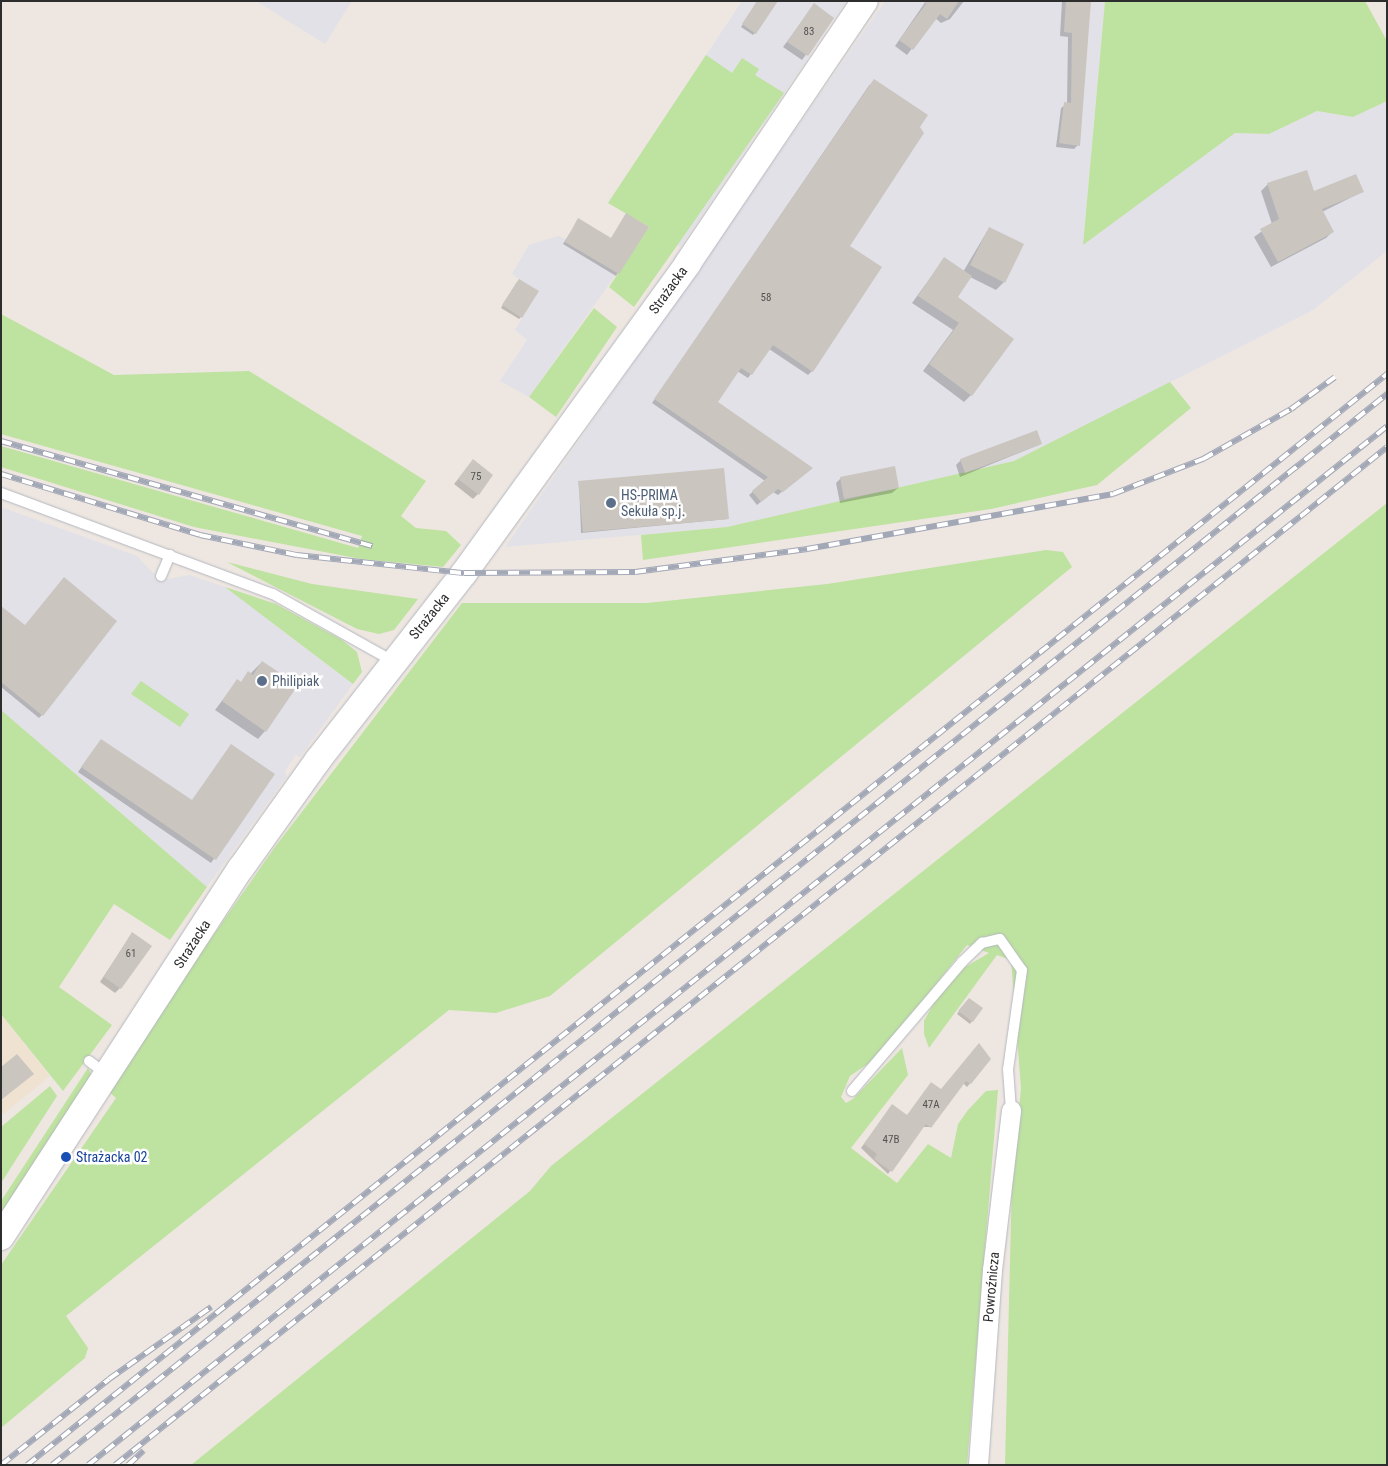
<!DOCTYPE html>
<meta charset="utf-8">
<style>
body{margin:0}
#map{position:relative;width:1388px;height:1466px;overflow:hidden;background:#eee7e1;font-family:"Roboto Condensed",sans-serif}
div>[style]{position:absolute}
.industrial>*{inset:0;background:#e2e1e7}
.education>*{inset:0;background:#efe2d1}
.green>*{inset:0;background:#bee29f}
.shadow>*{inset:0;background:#0003}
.building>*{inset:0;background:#cac5bf}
.roads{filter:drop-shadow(0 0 1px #b4b7c0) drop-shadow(0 0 1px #b4b7c0)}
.lane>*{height:10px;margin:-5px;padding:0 5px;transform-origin:5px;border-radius:5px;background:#fff}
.street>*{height:19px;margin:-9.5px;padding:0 9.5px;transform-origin:9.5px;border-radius:9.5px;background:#fff}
.secondary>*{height:26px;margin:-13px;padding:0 13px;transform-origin:13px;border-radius:13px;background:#fff}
.rail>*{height:5.5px;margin-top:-2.75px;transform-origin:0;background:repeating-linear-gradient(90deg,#fff 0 11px,#a3a8b7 0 22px);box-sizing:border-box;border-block:1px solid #a3a8b7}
.dots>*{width:14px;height:14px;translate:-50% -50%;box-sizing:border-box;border:2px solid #fff;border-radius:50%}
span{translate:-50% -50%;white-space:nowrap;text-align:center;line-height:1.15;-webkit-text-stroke:5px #fff;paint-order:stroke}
.number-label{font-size:11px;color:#545352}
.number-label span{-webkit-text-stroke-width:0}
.street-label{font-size:14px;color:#2d2d2d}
.service-label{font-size:14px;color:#4e5e75}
.left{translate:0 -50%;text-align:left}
.transit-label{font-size:14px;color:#164399}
.frame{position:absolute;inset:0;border:2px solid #2d2d2d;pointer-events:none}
</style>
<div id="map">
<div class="industrial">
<div style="clip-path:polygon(256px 1px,352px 1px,325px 44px)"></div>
<div style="clip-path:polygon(742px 1px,846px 1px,680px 247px,649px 228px,529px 397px,500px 381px,527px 340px,515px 330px,522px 318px,502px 305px,519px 279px,512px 274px,529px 245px,558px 236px,566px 239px,579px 218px,611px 239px,626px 213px,608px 203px)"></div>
<div style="clip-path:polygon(885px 1px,1105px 1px,1083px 244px,1235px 133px,1269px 134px,1317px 111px,1353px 117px,1387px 101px,1387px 251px,1313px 310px,1014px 461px,727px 527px,505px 547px)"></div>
<div style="clip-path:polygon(1px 507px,137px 556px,153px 573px,168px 579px,190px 575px,225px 587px,353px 684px,300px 757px,296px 755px,285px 771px,287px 776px,207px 887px,1px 710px)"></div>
</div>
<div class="education">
<div style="clip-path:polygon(1px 1014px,50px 1076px,1px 1116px)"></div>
</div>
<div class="green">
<div style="clip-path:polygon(1105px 1px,1365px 1px,1387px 41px,1387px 101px,1353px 117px,1317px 111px,1269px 134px,1235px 133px,1083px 245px)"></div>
<div style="clip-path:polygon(706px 55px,732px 73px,742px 58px,759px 69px,755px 75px,784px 93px,634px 307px,609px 287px,649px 227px,608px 203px)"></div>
<div style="clip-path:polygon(594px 308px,617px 327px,556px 417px,529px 397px)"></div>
<div style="clip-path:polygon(1px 314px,114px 375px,249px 371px,426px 481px,401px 516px,416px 528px,446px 531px,461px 545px,443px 567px,361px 559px,194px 527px,1px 467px,1px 446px,358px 548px,362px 536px,1px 434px)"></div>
<div style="clip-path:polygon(1170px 382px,1191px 408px,1097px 485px,991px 509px,643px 560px,641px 535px,727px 527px,1014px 461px)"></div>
<div style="clip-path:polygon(1387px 503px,1387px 1465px,1005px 1465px,1012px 1179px,1021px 1088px,1011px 960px,997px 955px,929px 1048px,924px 1034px,924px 1021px,934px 1003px,960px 970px,989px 953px,967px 945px,878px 1057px,850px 1076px,841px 1097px,846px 1103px,853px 1099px,902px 1048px,908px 1075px,851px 1148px,897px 1183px,928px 1144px,951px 1158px,958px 1124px,968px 1110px,986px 1091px,998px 1090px,967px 1465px,191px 1465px,530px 1191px,551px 1166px)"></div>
<div style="clip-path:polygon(1046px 550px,1063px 552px,1072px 567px,550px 996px,496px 1013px,449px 1010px,66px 1316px,88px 1348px,85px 1358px,1px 1428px,1px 1265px,116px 1098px,108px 1091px,121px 1067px,275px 847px,462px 603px,647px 603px,827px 584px)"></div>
<div style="clip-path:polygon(227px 562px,312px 584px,418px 599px,394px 630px,379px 634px,357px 629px)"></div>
<div style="clip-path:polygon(225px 587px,276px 604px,342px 640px,357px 652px,362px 672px,353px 684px)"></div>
<div style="clip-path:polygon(141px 681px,189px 714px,180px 727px,131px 694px)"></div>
<div style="clip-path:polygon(1px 710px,207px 887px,170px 940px,114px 904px,59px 987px,112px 1025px,63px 1091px,1px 1014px)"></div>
<div style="clip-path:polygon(88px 1068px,93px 1077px,1px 1216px,1px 1201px)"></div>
<div style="clip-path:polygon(50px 1086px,57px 1096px,1px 1183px,1px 1127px)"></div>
</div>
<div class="shadow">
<div style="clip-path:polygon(758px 1px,755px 33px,753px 35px,741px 27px)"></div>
<div style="clip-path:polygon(926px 1px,964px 1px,950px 19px,941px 23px,935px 18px,907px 55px,895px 46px)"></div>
<div style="clip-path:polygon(1062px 1px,1090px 1px,1078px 145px,1074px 149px,1056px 147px,1061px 108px,1067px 104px,1068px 37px,1060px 36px)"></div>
<div style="clip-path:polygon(814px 5px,833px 18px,802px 60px,783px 47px)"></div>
<div style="clip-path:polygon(870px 84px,849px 246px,812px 371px,808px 375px,769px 349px,748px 378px,737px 371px,717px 402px,807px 471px,778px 495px,773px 492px,757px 505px,749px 495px,765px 481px,652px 403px)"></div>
<div style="clip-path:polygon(1268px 184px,1313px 193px,1362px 192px,1322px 212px,1333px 231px,1326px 238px,1271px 267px,1254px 237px,1272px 224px,1261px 191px)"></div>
<div style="clip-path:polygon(577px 222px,610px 240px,647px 227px,616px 276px,563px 244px)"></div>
<div style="clip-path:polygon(989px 228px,1004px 282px,996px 290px,970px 277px,956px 297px,971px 395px,964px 402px,923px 371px,953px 330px,912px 303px,944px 259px,963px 272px)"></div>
<div style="clip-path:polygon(517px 282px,521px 317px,519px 319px,501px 308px)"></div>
<div style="clip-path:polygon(1041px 444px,960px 477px,956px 465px,961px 460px)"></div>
<div style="clip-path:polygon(473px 461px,478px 494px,473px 499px,454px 484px)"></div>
<div style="clip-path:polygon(841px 478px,898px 488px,892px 493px,840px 503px,836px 483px)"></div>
<div style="clip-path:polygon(579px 482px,728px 519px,581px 533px)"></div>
<div style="clip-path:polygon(1px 607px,42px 715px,39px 718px,1px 687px)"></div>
<div style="clip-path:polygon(262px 662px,265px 731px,258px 739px,215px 710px,237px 681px,241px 683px)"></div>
<div style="clip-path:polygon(101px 740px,192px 801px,273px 774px,211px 863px,78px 772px)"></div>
<div style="clip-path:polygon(132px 933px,120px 988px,115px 993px,100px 982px)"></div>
<div style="clip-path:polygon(967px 1001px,981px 1009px,970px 1024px,957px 1014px)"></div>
<div style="clip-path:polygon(990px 1059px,967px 1087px,963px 1083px,930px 1127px,922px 1127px,888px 1174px,861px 1148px,889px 1109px,906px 1116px)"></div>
</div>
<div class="building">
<div style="clip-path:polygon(757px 1px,778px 1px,756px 34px,742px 24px)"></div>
<div style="clip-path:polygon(923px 1px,959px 1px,947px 19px,940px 14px,913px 50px,899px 40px,926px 4px)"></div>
<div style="clip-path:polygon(1066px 1px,1091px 1px,1080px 146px,1059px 143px,1064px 102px,1071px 103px,1072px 33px,1064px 32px)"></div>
<div style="clip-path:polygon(814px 3px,834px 18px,808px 56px,787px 42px)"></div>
<div style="clip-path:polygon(874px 79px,928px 115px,920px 127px,924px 133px,850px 246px,882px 267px,813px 372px,773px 345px,752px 375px,741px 368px,718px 402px,813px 468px,783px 492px,778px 489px,761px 502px,752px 491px,768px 477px,654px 399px)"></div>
<div style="clip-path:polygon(1307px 170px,1314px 191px,1356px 174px,1364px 192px,1322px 209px,1334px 232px,1278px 262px,1260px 229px,1279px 219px,1267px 183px)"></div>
<div style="clip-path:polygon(626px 213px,649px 227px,619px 274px,565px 242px,578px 218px,611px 238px)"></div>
<div style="clip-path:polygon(989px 227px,1024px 244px,1005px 283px,970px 265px)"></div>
<div style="clip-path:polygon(944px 257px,972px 276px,958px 297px,1014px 339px,972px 396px,929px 364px,959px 323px,918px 296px)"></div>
<div style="clip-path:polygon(519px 279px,539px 291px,522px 318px,502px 305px)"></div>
<div style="clip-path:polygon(1037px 430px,1042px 444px,965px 473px,960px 459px)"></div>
<div style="clip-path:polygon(473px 459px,493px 475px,479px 495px,458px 479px)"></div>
<div style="clip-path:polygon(895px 466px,899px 488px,844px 499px,840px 477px)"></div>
<div style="clip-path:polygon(724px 468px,729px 519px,583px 532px,578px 481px)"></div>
<div style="clip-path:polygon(64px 577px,117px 621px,43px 716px,1px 682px,1px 606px,25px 625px)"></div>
<div style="clip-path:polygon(262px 661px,298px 685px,266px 732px,222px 701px,237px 679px,241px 682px,248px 671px,253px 675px)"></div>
<div style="clip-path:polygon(101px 739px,192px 800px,231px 744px,275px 774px,216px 860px,81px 767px)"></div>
<div style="clip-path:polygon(132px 932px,152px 946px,121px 989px,104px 977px)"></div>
<div style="clip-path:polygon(969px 998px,983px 1008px,973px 1022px,958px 1011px)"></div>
<div style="clip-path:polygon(979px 1043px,991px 1059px,971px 1084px,966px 1081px,931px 1128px,926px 1124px,892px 1172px,874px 1159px,877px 1154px,864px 1144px,892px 1104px,907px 1115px,931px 1082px,941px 1089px)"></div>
<div style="clip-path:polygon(17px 1054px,34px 1074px,1px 1100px,1px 1067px)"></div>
</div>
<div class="roads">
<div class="lane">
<div style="left:1px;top:493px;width:290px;rotate:20.4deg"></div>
<div style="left:273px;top:594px;width:137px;rotate:29.2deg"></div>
<div style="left:161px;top:576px;width:23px;rotate:-67deg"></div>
<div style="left:89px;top:1061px;width:21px;rotate:37deg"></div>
<div style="left:852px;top:1091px;width:170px;rotate:-49.5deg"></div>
<div style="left:962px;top:962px;width:28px;rotate:-44deg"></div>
<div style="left:982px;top:943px;width:18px;rotate:-13deg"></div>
<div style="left:1000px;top:939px;width:38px;rotate:55deg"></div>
<div style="left:1022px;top:970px;width:100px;rotate:98deg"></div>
<div style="left:1008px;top:1069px;width:41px;rotate:85.8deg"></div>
</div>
<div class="street">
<div style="left:978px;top:1465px;width:196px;rotate:-85.9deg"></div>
<div style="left:992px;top:1270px;width:161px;rotate:-83.2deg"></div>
</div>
<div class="secondary">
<div style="left:1px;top:1237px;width:440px;rotate:-57deg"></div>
<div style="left:241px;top:868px;width:133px;rotate:-54.5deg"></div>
<div style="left:318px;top:760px;width:237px;rotate:-52deg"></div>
<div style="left:464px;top:573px;width:382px;rotate:-54.1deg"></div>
<div style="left:688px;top:263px;width:316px;rotate:-56deg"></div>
</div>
</div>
<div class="rail">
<div style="left:1px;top:441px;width:386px;rotate:15.8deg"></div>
<div style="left:1px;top:474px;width:208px;rotate:17deg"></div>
<div style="left:200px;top:535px;width:99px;rotate:11.7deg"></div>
<div style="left:297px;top:555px;width:168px;rotate:6.2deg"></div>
<div style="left:464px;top:573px;width:171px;rotate:-0.3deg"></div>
<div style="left:635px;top:572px;width:174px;rotate:-7.6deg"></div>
<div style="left:807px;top:549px;width:311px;rotate:-10.2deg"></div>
<div style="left:1113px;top:494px;width:97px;rotate:-21.3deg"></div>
<div style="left:1203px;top:459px;width:101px;rotate:-29.6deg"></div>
<div style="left:1291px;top:409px;width:54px;rotate:-36deg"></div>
<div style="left:1px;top:1465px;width:138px;rotate:-38.5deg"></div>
<div style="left:109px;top:1379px;width:125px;rotate:-35.2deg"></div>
<div style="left:27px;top:1465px;width:1744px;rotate:-38.74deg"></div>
<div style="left:52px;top:1465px;width:1712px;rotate:-38.74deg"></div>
<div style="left:88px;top:1465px;width:1663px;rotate:-38.65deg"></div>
<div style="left:115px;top:1465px;width:1629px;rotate:-38.67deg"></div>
<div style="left:128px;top:1465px;width:21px;rotate:-43deg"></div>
</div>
<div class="dots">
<div style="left:611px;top:503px;background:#5c6f8a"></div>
<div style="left:262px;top:681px;background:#5c6f8a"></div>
<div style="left:66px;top:1157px;background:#1a4fb4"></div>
</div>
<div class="number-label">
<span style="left:809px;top:32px">83</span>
<span style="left:766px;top:298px">58</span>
<span style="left:476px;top:477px">75</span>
<span style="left:131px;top:954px">61</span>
<span style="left:931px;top:1105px">47A</span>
<span style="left:891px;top:1140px">47B</span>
</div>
<div class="street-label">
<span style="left:668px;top:290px;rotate:-54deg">Strażacka</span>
<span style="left:429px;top:616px;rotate:-51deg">Strażacka</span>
<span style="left:192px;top:944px;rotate:-57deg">Strażacka</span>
<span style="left:991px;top:1287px;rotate:-85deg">Powroźnicza</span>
</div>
<div class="service-label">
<span class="left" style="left:621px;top:503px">HS-PRIMA<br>Sekuła sp.j.</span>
<span class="left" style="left:272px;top:681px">Philipiak</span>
</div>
<div class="transit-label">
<span class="left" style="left:76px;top:1157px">Strażacka 02</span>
</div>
<div class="frame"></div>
</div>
